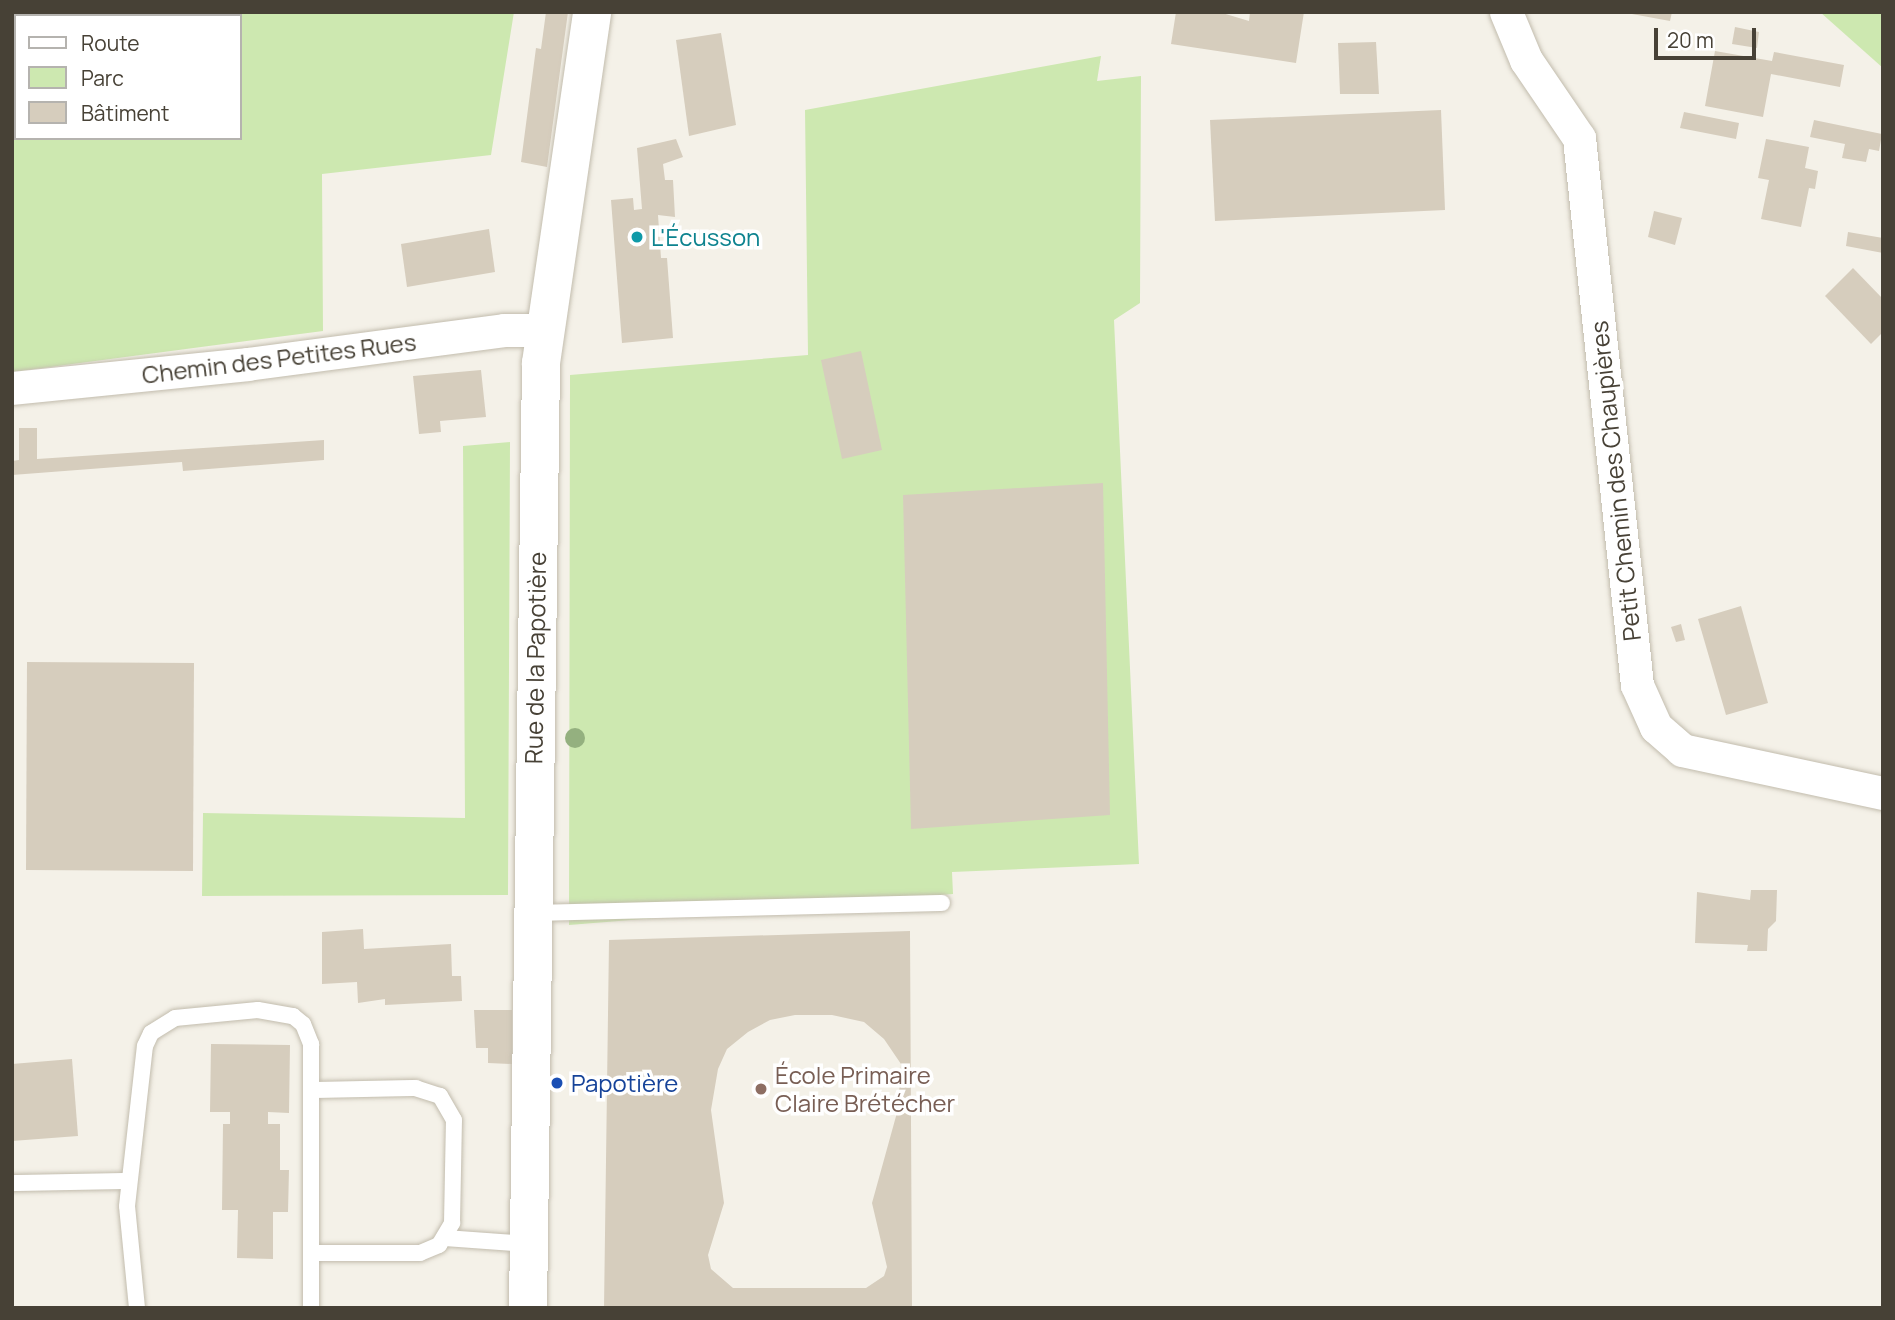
<!DOCTYPE html>
<meta charset="utf-8">
<style>
body{margin:0}
#map{position:relative;width:1895px;height:1320px;overflow:hidden;background:#f4f1e8;font-family:Manrope,sans-serif}
div>[style]{position:absolute}
.green>*{inset:0;background:#cde8b0}
.building>*{inset:0;background:#d6cdbd}
.roads{filter:drop-shadow(0 0 2px #c2bcad) drop-shadow(0 0 2px #c2bcad)}
.service>*{height:16px;margin:-8px;padding:0 8px;transform-origin:8px;border-radius:8px;background:#fff}
.minor>*{height:33px;margin:-16.5px;padding:0 16.5px;transform-origin:16.5px;border-radius:16.5px;background:#fff}
.tertiary>*{height:38px;margin:-19px;padding:0 19px;transform-origin:19px;border-radius:19px;background:#fff}
.trees>*{width:20px;height:20px;margin:-10px;border-radius:50%;background:#94b07f}
.dots>*{width:19px;height:19px;translate:-50% -50%;box-sizing:border-box;border:4px solid #fff;border-radius:50%}
span{translate:-50% -50%;white-space:nowrap;text-align:center;line-height:1.15;-webkit-text-stroke:7px #fff;paint-order:stroke}
.culture-label{font-size:24px;color:#0d838f}
.left{translate:0 -50%;text-align:left}
.street-label{font-size:24px;color:#474136}
.education-label{font-size:24px;color:#785e54}
.transit-label{font-size:24px;color:#164399}
.frame{position:absolute;inset:0;border:14px solid #474136;pointer-events:none}
.legend{position:absolute;left:14px;top:14px;width:228px;height:126px;box-sizing:border-box;background:#fff;border:2px solid #b5b3af;margin:0;padding:9px 12px;list-style:none;font-size:21px;color:#474136}
.legend li{display:flex;align-items:center;gap:14px;height:35px}
.legend b{width:35px;border:2px solid #b5b3af}
.scale{position:absolute;left:1654px;top:28px;width:102px;height:32px;box-sizing:border-box;border:4px solid #474136;border-top:0;padding-left:9px;font-size:21px;line-height:24px;white-space:nowrap;color:#474136;-webkit-text-stroke:5px #fff;paint-order:stroke}
</style>
<div id="map">
<div class="green">
<div style="clip-path:polygon(evenodd,12px 12px,514px 12px,491px 155px,322px 174px,323px 331px,12px 372px,12px 12px,16px 16px,240px 16px,240px 138px,16px 138px,16px 16px)"></div>
<div style="clip-path:polygon(1820px 12px,1883px 12px,1883px 68px)"></div>
<div style="clip-path:polygon(1101px 56px,1097px 81px,1141px 76px,1140px 303px,1114px 320px,1139px 864px,952px 872px,953px 894px,569px 925px,570px 375px,808px 355px,805px 110px)"></div>
<div style="clip-path:polygon(510px 442px,508px 895px,202px 896px,203px 813px,465px 818px,463px 446px)"></div>
</div>
<div class="building">
<div style="clip-path:polygon(546px 12px,568px 12px,547px 167px,521px 162px,536px 48px,541px 49px)"></div>
<div style="clip-path:polygon(1176px 12px,1219px 12px,1249px 21px,1250px 12px,1304px 12px,1296px 63px,1171px 44px)"></div>
<div style="clip-path:polygon(1621px 12px,1672px 12px,1670px 21px)"></div>
<div style="clip-path:polygon(1735px 27px,1759px 32px,1757px 48px,1732px 44px)"></div>
<div style="clip-path:polygon(721px 33px,736px 125px,689px 136px,676px 40px)"></div>
<div style="clip-path:polygon(1376px 42px,1379px 94px,1340px 94px,1338px 43px)"></div>
<div style="clip-path:polygon(1715px 51px,1772px 61px,1774px 52px,1844px 65px,1840px 87px,1771px 74px,1763px 117px,1705px 106px)"></div>
<div style="clip-path:polygon(1441px 110px,1445px 210px,1215px 221px,1210px 120px)"></div>
<div style="clip-path:polygon(1684px 112px,1739px 123px,1736px 139px,1680px 128px)"></div>
<div style="clip-path:polygon(1814px 120px,1882px 134px,1879px 151px,1869px 149px,1866px 162px,1842px 158px,1845px 144px,1810px 137px)"></div>
<div style="clip-path:polygon(676px 139px,683px 157px,663px 164px,665px 180px,673px 180px,675px 217px,658px 215px,661px 258px,667px 258px,673px 338px,622px 343px,611px 200px,633px 198px,634px 210px,642px 209px,637px 148px)"></div>
<div style="clip-path:polygon(1766px 139px,1809px 147px,1805px 168px,1818px 171px,1815px 189px,1809px 188px,1801px 227px,1761px 219px,1769px 180px,1758px 178px)"></div>
<div style="clip-path:polygon(1654px 211px,1682px 218px,1675px 245px,1648px 237px)"></div>
<div style="clip-path:polygon(489px 229px,495px 272px,407px 287px,401px 244px)"></div>
<div style="clip-path:polygon(1848px 232px,1883px 238px,1883px 253px,1846px 246px)"></div>
<div style="clip-path:polygon(1853px 268px,1883px 299px,1883px 332px,1871px 344px,1825px 296px)"></div>
<div style="clip-path:polygon(861px 351px,882px 450px,842px 459px,821px 360px)"></div>
<div style="clip-path:polygon(481px 370px,486px 417px,440px 421px,441px 432px,419px 434px,413px 376px)"></div>
<div style="clip-path:polygon(19px 428px,37px 428px,37px 459px,324px 440px,324px 460px,183px 471px,182px 462px,12px 475px,12px 461px,19px 460px)"></div>
<div style="clip-path:polygon(1103px 483px,1110px 815px,911px 829px,903px 495px)"></div>
<div style="clip-path:polygon(1741px 606px,1768px 703px,1726px 715px,1698px 619px)"></div>
<div style="clip-path:polygon(1681px 624px,1685px 640px,1676px 642px,1671px 627px)"></div>
<div style="clip-path:polygon(27px 662px,194px 663px,193px 871px,26px 870px)"></div>
<div style="clip-path:polygon(1751px 890px,1777px 890px,1776px 921px,1768px 929px,1767px 951px,1747px 951px,1748px 945px,1695px 943px,1697px 892px,1750px 900px)"></div>
<div style="clip-path:polygon(363px 929px,364px 949px,451px 944px,452px 976px,461px 976px,462px 1001px,385px 1005px,385px 999px,358px 1003px,357px 982px,322px 984px,322px 932px)"></div>
<div style="clip-path:polygon(evenodd,910px 931px,912px 1308px,604px 1308px,609px 940px,910px 931px,795px 1015px,832px 1015px,864px 1022px,884px 1039px,901px 1064px,898px 1109px,872px 1203px,887px 1267px,884px 1276px,866px 1288px,733px 1288px,711px 1269px,708px 1255px,724px 1203px,711px 1110px,718px 1069px,727px 1049px,748px 1032px,770px 1020px,795px 1015px)"></div>
<div style="clip-path:polygon(474px 1010px,512px 1010px,512px 1064px,488px 1063px,488px 1048px,476px 1048px)"></div>
<div style="clip-path:polygon(211px 1044px,290px 1045px,289px 1113px,268px 1112px,268px 1124px,280px 1124px,280px 1170px,289px 1170px,288px 1212px,273px 1212px,273px 1259px,237px 1258px,238px 1210px,222px 1210px,223px 1124px,230px 1124px,230px 1112px,210px 1112px)"></div>
<div style="clip-path:polygon(72px 1059px,78px 1136px,12px 1141px,12px 1064px)"></div>
</div>
<div class="roads">
<div class="service">
<div style="left:532px;top:913px;width:410px;rotate:-1.4deg"></div>
<div style="left:12px;top:1183px;width:117px;rotate:-1deg"></div>
<div style="left:445px;top:1238px;width:83px;rotate:4.1deg"></div>
<div style="left:311px;top:1253px;width:109px"></div>
<div style="left:420px;top:1253px;width:21px;rotate:-23deg"></div>
<div style="left:439px;top:1245px;width:26px;rotate:-59deg"></div>
<div style="left:452px;top:1223px;width:103px;rotate:-88.9deg"></div>
<div style="left:454px;top:1120px;width:28px;rotate:-120deg"></div>
<div style="left:440px;top:1096px;width:25px;rotate:-162deg"></div>
<div style="left:416px;top:1088px;width:105px;rotate:178.9deg"></div>
<div style="left:137px;top:1308px;width:102px;rotate:-95.6deg"></div>
<div style="left:127px;top:1206px;width:161px;rotate:-83.6deg"></div>
<div style="left:145px;top:1046px;width:14px;rotate:-65deg"></div>
<div style="left:151px;top:1033px;width:28px;rotate:-32deg"></div>
<div style="left:175px;top:1018px;width:83px;rotate:-5.5deg"></div>
<div style="left:258px;top:1010px;width:36px;rotate:10deg"></div>
<div style="left:293px;top:1016px;width:13px;rotate:39deg"></div>
<div style="left:303px;top:1024px;width:22px;rotate:68deg"></div>
<div style="left:311px;top:1044px;width:264px;rotate:90deg"></div>
</div>
<div class="minor">
<div style="left:1506px;top:12px;width:52px;rotate:67.4deg"></div>
<div style="left:1526px;top:60px;width:94px;rotate:55.8deg"></div>
<div style="left:1579px;top:138px;width:550px;rotate:83.95deg"></div>
<div style="left:1637px;top:685px;width:46px;rotate:65.7deg"></div>
<div style="left:1656px;top:727px;width:35px;rotate:41deg"></div>
<div style="left:1682px;top:750px;width:206px;rotate:12.1deg"></div>
<div style="left:12px;top:388px;width:236px;rotate:-5.8deg"></div>
<div style="left:247px;top:364px;width:259px;rotate:-7.5deg"></div>
<div style="left:504px;top:330px;width:41px"></div>
</div>
<div class="tertiary">
<div style="left:528px;top:1308px;width:945px;rotate:-89.21deg"></div>
<div style="left:541px;top:363px;width:355px;rotate:-81.7deg"></div>
</div>
</div>
<div class="trees">
<div style="left:575px;top:738px"></div>
</div>
<div class="dots">
<div style="left:637px;top:237px;background:#0f9aa8"></div>
<div style="left:557px;top:1083px;background:#1a4fb4"></div>
<div style="left:761px;top:1089px;background:#8d6e63"></div>
</div>
<div class="culture-label">
<span class="left" style="left:651px;top:237px">L'Écusson</span>
</div>
<div class="street-label">
<span style="left:279px;top:358px;rotate:-7deg">Chemin des Petites Rues</span>
<span style="left:1615px;top:481px;rotate:-96deg">Petit Chemin des Chaupières</span>
<span style="left:535px;top:658px;rotate:-89deg">Rue de la Papotière</span>
</div>
<div class="education-label">
<span class="left" style="left:775px;top:1089px">École Primaire<br>Claire Brétécher</span>
</div>
<div class="transit-label">
<span class="left" style="left:571px;top:1083px">Papotière</span>
</div>
<div class="frame"></div>
<ul class="legend">
<li><b style="height:9px;background:#fff"></b>Route</li>
<li><b style="height:19px;background:#cde8b0"></b>Parc</li>
<li><b style="height:19px;background:#d6cdbd"></b>Bâtiment</li>
</ul>
<div class="scale">20 m</div>
</div>
